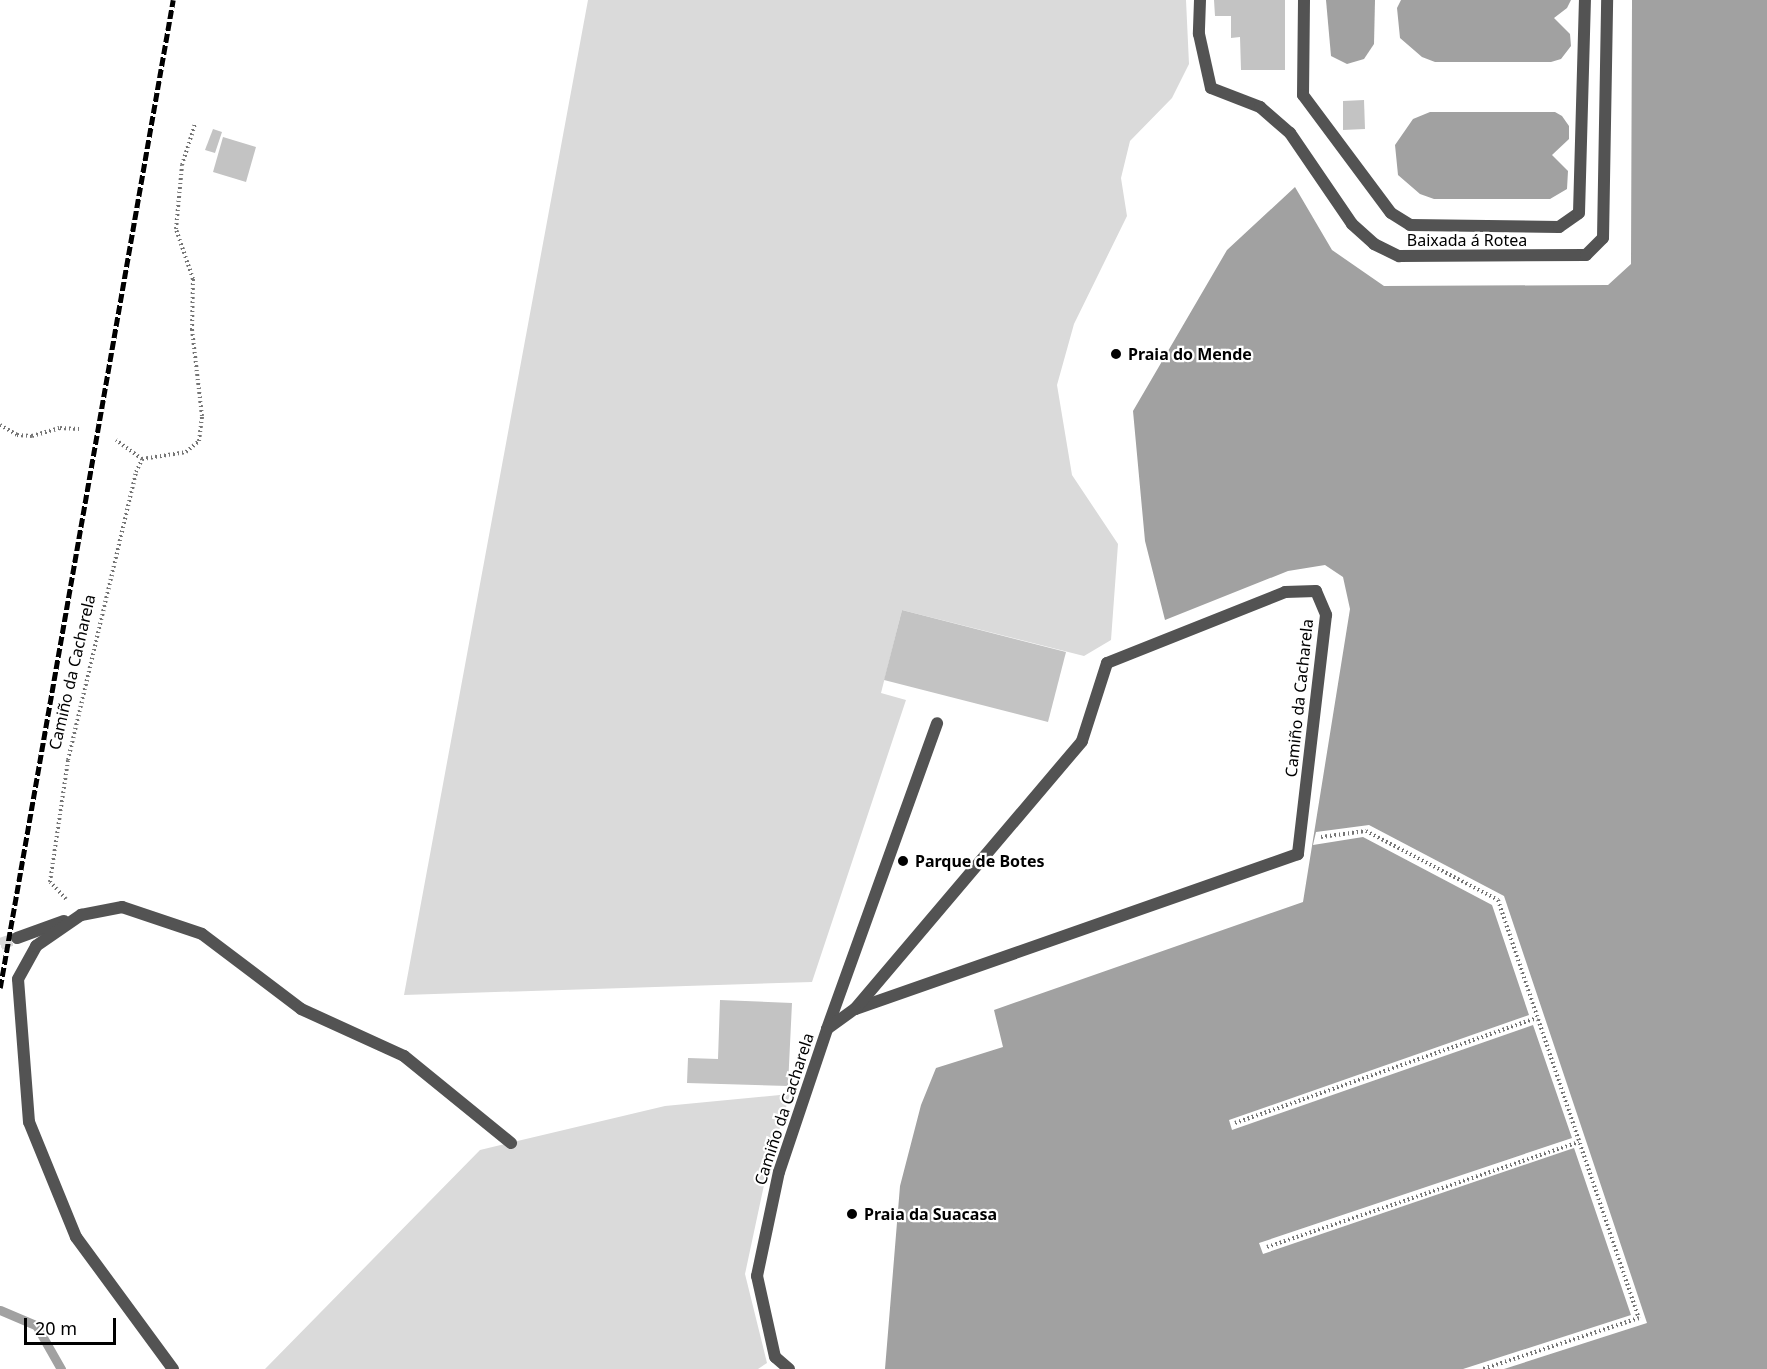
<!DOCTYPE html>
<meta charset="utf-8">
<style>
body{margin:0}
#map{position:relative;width:1767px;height:1369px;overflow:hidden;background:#fff;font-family:"Noto Sans",sans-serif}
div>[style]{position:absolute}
.green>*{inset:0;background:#dadada}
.water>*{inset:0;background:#a1a1a1}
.pier>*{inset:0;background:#fff}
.stream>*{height:9px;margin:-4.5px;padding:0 4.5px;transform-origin:4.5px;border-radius:4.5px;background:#a1a1a1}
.building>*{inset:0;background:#c3c3c3}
.minor-tunnel>*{height:12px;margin-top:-6px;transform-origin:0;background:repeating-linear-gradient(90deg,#d9d9d9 0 12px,transparent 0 18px)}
.path>*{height:4px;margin-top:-2px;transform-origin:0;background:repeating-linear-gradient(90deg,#757575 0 1.5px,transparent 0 4.5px)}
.service>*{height:12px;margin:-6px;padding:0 6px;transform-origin:6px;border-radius:6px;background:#535353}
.minor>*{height:12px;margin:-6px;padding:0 6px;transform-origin:6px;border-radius:6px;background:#535353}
.tertiary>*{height:12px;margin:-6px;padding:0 6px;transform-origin:6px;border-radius:6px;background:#535353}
.rail>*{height:4.5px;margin-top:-2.25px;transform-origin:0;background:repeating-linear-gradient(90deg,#000 0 9px,transparent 0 12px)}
.dots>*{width:16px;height:16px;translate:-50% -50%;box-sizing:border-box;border:3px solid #fff;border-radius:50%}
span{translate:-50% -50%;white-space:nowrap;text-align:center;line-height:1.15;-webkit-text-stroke:4.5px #fff;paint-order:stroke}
.street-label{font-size:16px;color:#000}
.poi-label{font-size:16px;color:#000;font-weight:700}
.left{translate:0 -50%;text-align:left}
.scale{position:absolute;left:24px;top:1318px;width:92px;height:27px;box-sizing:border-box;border:3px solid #000;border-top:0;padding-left:8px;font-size:18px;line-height:21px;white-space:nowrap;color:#000;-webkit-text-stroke:4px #fff;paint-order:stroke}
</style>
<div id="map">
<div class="green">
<div style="clip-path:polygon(588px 0,1186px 0,1189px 64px,1172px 98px,1130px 141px,1121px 178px,1127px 216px,1074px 324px,1057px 385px,1072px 475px,1118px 544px,1111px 640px,1084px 656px,902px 610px,881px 693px,906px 700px,812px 982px,404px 995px)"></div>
<div style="clip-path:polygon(790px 1094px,767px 1171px,745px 1274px,767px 1363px,758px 1369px,265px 1369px,480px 1150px,665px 1106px)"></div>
</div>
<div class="water">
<div style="clip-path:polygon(1326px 0,1375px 0,1374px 44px,1364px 59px,1347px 64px,1331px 56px)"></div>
<div style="clip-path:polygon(1401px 0,1571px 0,1567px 8px,1554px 18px,1570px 34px,1571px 46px,1561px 59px,1551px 62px,1435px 62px,1422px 57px,1400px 38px,1397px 8px)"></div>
<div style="clip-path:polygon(1632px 0,1767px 0,1767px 1369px,885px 1369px,900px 1186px,921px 1105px,936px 1068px,1003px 1047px,994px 1010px,1303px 902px,1350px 609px,1343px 577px,1325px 565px,1288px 571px,1165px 620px,1145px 541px,1133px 411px,1227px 250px,1295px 187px,1332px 250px,1384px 286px,1608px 285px,1631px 264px)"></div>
<div style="clip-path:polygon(1430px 112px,1555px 112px,1562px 116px,1569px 126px,1569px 139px,1552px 155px,1568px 171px,1567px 189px,1550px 199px,1434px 199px,1420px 194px,1398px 175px,1395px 145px,1413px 119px)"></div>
</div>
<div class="pier">
<div style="clip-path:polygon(1369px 825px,1504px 896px,1647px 1323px,1504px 1369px,1463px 1369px,1631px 1315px,1574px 1148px,1263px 1254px,1259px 1243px,1572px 1138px,1533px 1025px,1232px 1130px,1229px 1120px,1529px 1015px,1492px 905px,1363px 837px,1313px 845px,1316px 832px)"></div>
</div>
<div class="stream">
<div style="left:0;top:1310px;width:39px;rotate:23deg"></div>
<div style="left:36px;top:1325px;width:51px;rotate:60.4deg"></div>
</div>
<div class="building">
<div style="clip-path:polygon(1214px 0,1285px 0,1285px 70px,1241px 70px,1240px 37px,1231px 38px,1231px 16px,1215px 16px)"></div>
<div style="clip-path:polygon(1364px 100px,1365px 129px,1343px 130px,1343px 101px)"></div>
<div style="clip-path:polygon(213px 129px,222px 132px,215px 153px,205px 150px)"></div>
<div style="clip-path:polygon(223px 137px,256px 147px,246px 182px,213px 172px)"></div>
<div style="clip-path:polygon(902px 610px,1066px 652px,1048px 722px,884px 680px)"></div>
<div style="clip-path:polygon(720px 1000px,792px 1003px,788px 1086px,687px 1083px,688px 1058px,718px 1059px)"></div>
</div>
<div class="minor-tunnel">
<div style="left:0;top:944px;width:18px;rotate:-19deg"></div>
</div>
<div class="path">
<div style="left:0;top:425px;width:20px;rotate:30deg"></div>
<div style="left:17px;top:435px;width:15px;rotate:4deg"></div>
<div style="left:32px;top:436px;width:29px;rotate:-16deg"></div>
<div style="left:60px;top:428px;width:19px;rotate:3deg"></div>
<div style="left:142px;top:459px;width:45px;rotate:-9deg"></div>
<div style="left:186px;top:452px;width:17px;rotate:-40deg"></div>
<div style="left:199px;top:441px;width:25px;rotate:-83deg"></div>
<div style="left:202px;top:416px;width:87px;rotate:-96.6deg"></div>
<div style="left:192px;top:330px;width:51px;rotate:-88.9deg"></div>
<div style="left:193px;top:279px;width:53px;rotate:-108.8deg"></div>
<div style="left:176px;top:229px;width:64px;rotate:-84.6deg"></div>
<div style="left:182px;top:165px;width:43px;rotate:-72.4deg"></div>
<div style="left:1321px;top:837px;width:45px;rotate:-7.6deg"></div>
<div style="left:1366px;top:831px;width:149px;rotate:27.6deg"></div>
<div style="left:1498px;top:900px;width:441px;rotate:71.4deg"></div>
<div style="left:1639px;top:1318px;width:164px;rotate:161.9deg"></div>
<div style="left:66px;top:899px;width:23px;rotate:-133deg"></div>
<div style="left:50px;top:882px;width:123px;rotate:-81.6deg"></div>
<div style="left:68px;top:760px;width:296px;rotate:-76.7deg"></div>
<div style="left:136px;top:472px;width:14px;rotate:-65deg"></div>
<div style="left:142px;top:459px;width:32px;rotate:-144deg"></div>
<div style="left:1235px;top:1123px;width:320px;rotate:-19.2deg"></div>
<div style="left:1267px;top:1247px;width:329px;rotate:-18.6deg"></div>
</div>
<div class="service">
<div style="left:1304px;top:0;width:95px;rotate:90.6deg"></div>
<div style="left:1303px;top:95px;width:147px;rotate:53.3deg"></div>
<div style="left:1391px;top:213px;width:22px;rotate:32deg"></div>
<div style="left:1410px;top:225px;width:149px;rotate:0.8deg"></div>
<div style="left:1559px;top:227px;width:24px;rotate:-35deg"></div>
<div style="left:1579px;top:213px;width:213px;rotate:-88.4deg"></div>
</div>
<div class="minor">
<div style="left:1200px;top:0;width:34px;rotate:92deg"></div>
<div style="left:1199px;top:34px;width:55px;rotate:77.5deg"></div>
<div style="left:1211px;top:88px;width:53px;rotate:21.2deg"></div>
<div style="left:1260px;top:107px;width:40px;rotate:41deg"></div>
<div style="left:1290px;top:133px;width:110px;rotate:55.7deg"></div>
<div style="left:1352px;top:224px;width:30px;rotate:42deg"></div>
<div style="left:1374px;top:244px;width:28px;rotate:26deg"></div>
<div style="left:1399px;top:256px;width:187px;rotate:-0.3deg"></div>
<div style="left:1586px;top:255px;width:24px;rotate:-45deg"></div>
<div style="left:1603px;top:238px;width:238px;rotate:-89deg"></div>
<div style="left:1316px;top:591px;width:26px;rotate:67deg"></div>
<div style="left:1326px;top:615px;width:241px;rotate:96.7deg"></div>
<div style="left:1298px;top:854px;width:469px;rotate:160.7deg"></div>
<div style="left:855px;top:1009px;width:351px;rotate:-49.7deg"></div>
<div style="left:1082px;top:741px;width:82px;rotate:-72.2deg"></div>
<div style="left:1107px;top:663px;width:192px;rotate:-21.7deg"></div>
<div style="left:1285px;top:592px;width:31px;rotate:-2deg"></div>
<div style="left:17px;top:938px;width:50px;rotate:-19.9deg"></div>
<div style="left:827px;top:1029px;width:325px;rotate:-70.2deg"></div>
<div style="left:173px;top:1369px;width:164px;rotate:-126.3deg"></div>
<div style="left:76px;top:1237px;width:124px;rotate:-112.2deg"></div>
<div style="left:29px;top:1122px;width:143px;rotate:-94.4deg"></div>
<div style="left:18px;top:979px;width:38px;rotate:-61deg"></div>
<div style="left:36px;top:946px;width:55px;rotate:-34.6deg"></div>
<div style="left:81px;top:915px;width:42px;rotate:-11deg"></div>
<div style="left:122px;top:907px;width:84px;rotate:18.6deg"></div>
<div style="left:202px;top:934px;width:124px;rotate:37.1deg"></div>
<div style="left:301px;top:1009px;width:113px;rotate:24.5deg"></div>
<div style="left:404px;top:1056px;width:138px;rotate:39.1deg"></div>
</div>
<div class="tertiary">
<div style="left:789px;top:1369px;width:18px;rotate:-139deg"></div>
<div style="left:775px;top:1357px;width:83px;rotate:-102.5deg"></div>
<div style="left:757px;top:1276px;width:106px;rotate:-78.1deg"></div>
<div style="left:779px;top:1172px;width:151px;rotate:-71.4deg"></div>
<div style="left:827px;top:1029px;width:34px;rotate:-36deg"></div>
</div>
<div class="rail">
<div style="left:0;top:988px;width:1003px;rotate:-80.07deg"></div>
</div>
<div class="dots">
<div style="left:1116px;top:354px;background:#000"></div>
<div style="left:903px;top:861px;background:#000"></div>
<div style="left:852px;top:1214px;background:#000"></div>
</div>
<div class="street-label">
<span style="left:1467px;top:240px">Baixada á Rotea</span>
<span style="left:72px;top:672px;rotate:-77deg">Camiño da Cacharela</span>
<span style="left:1299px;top:698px;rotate:-84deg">Camiño da Cacharela</span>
<span style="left:784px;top:1109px;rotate:-72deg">Camiño da Cacharela</span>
</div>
<div class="poi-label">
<span class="left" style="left:1128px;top:354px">Praia do Mende</span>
<span class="left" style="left:915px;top:861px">Parque de Botes</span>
<span class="left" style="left:864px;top:1214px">Praia da Suacasa</span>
</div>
<div class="scale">20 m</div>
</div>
